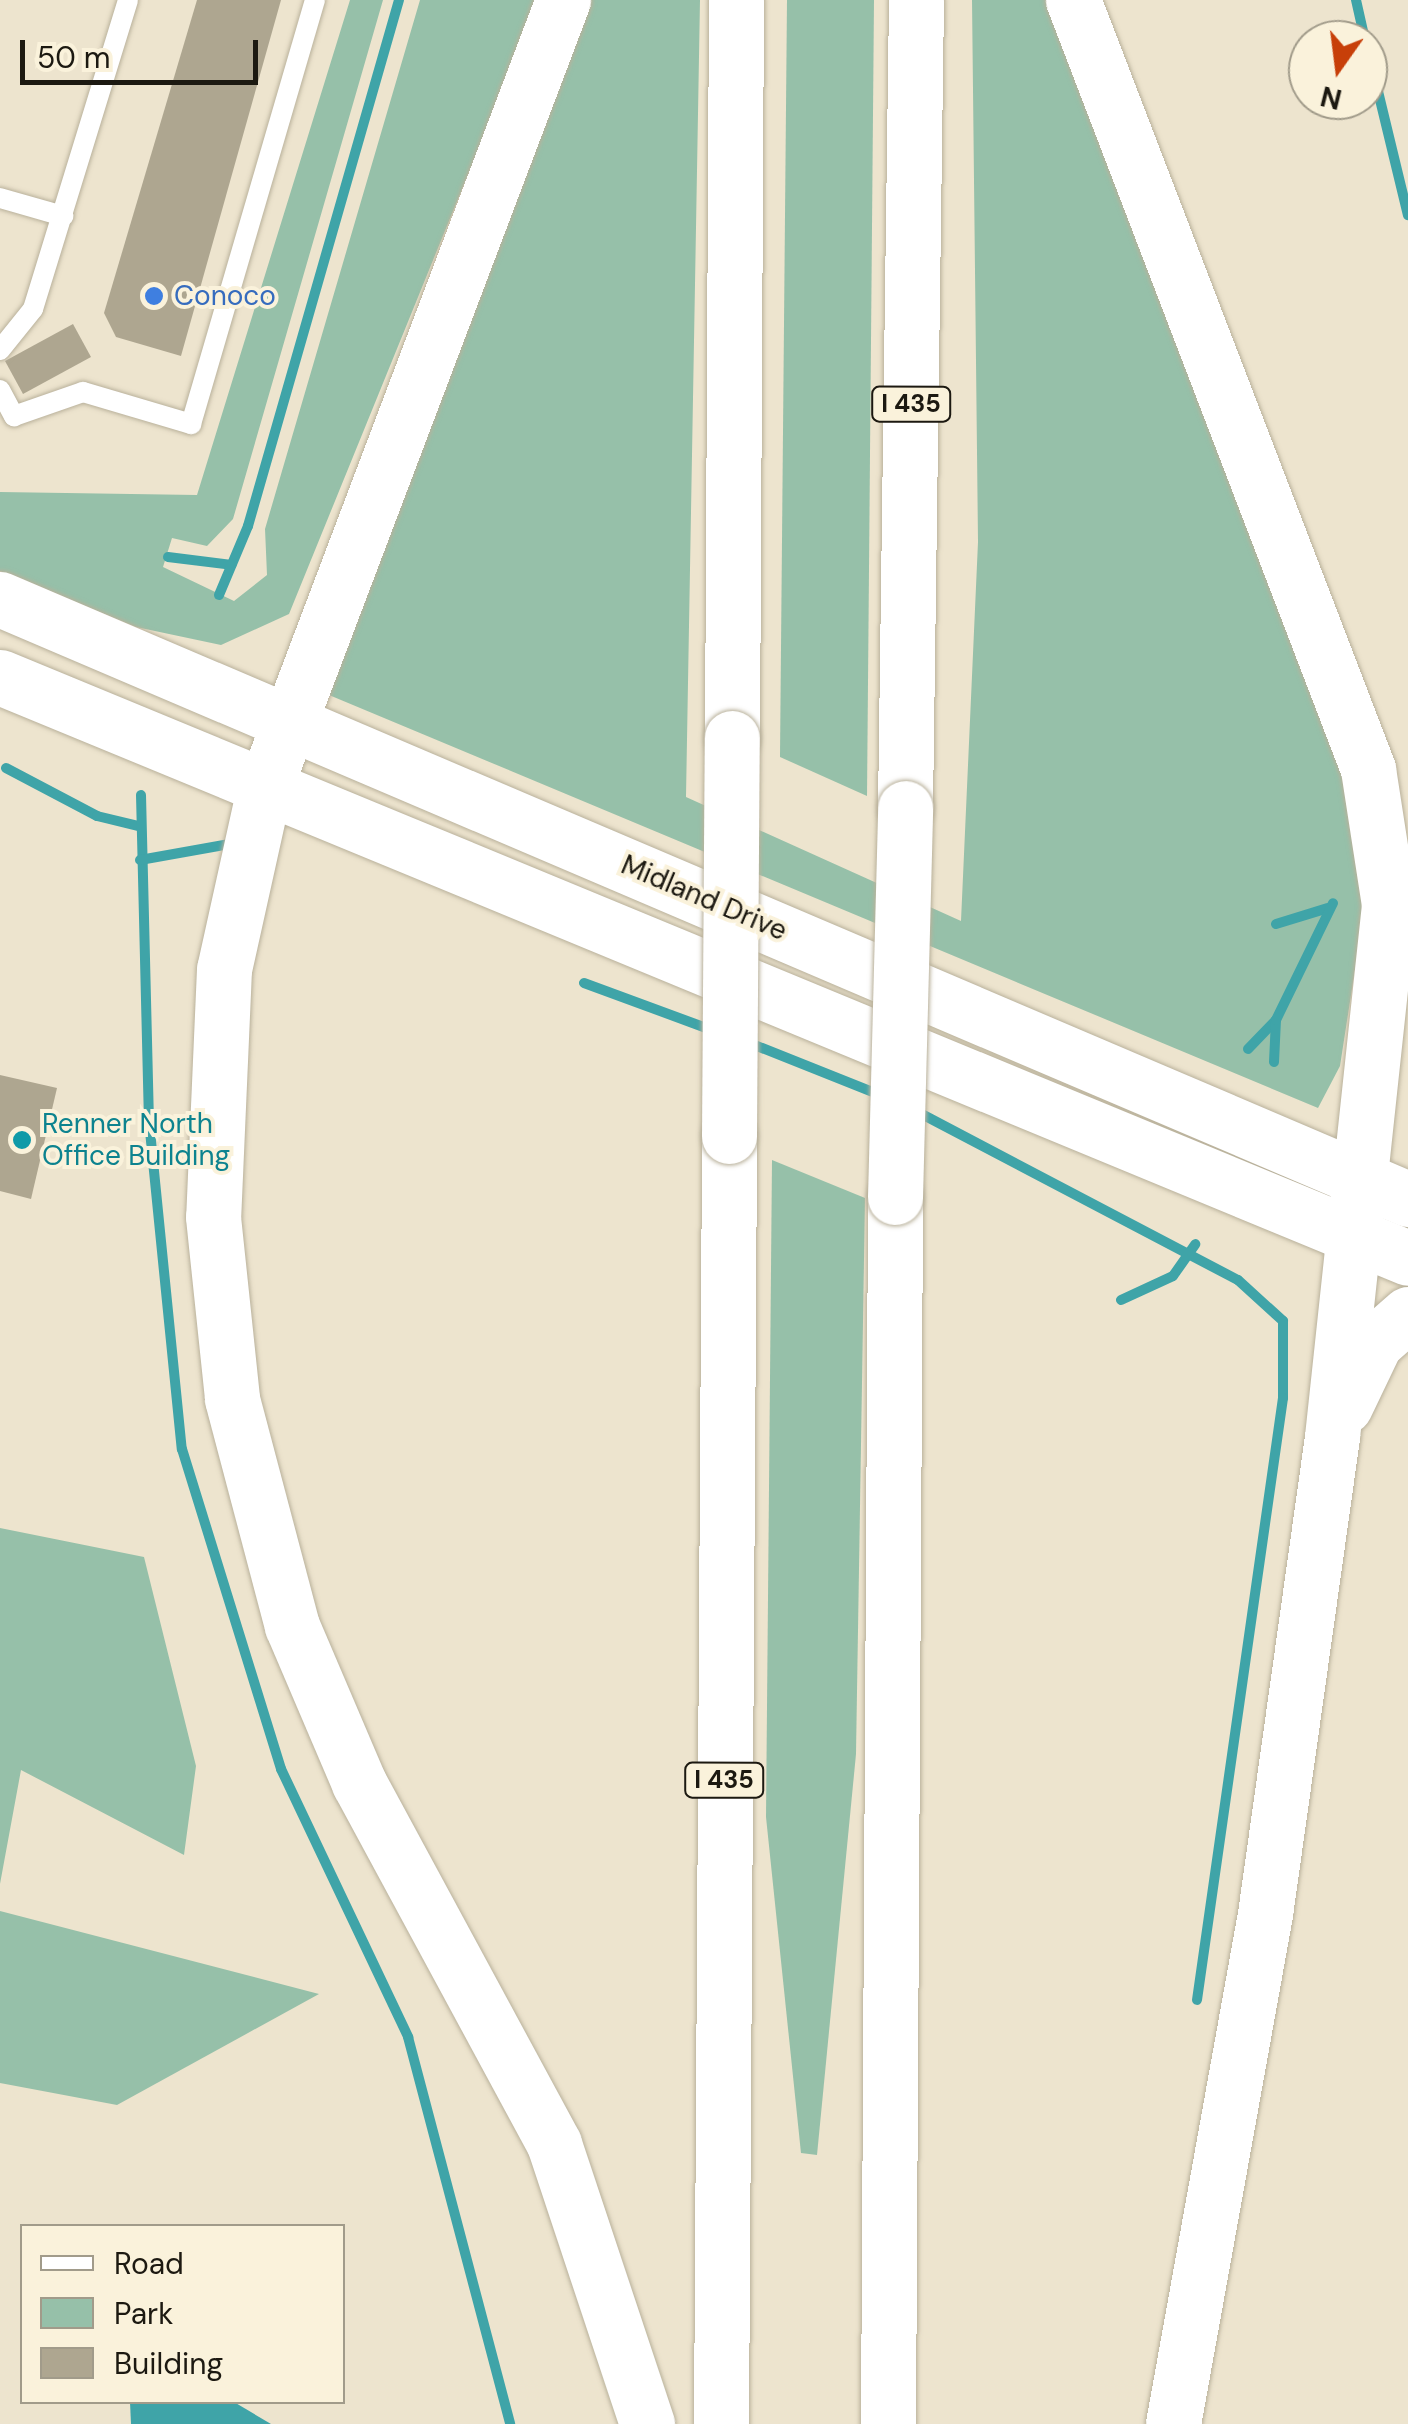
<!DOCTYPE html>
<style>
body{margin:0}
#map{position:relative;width:1408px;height:2424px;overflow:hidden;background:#ede4ce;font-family:"DM Sans",sans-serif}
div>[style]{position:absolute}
.green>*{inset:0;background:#96c0a9}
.water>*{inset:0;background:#3fa4a8}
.stream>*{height:10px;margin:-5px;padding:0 5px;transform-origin:5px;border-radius:5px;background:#3fa4a8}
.building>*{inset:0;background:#aea690}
.roads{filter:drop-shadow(0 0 2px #b9b19b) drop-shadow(0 0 2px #b9b19b)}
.service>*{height:20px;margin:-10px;padding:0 10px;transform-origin:10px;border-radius:10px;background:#fff}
.secondary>*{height:55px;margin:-27.5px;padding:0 27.5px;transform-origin:27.5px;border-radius:27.5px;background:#fff}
.motorway>*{height:55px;margin:-27.5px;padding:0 27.5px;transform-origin:27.5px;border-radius:27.5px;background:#fff}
.bridges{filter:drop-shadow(0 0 2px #b9b19b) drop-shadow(0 0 2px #b9b19b)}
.motorway-bridge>*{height:55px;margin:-27.5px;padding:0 27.5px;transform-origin:27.5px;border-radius:27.5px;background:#fff}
.dots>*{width:28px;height:28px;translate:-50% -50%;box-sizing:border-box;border:5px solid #faf2db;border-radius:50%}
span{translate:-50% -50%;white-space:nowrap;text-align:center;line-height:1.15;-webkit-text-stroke:8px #faf2db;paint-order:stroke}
.shield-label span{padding:2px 8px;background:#faf2db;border:2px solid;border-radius:8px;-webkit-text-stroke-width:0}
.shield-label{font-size:25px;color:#1c1911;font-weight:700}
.shop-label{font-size:28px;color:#366cbe}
.left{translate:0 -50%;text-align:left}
.street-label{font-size:28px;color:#1c1911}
.culture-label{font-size:28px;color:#0d838f}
.legend{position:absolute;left:20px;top:2224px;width:325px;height:180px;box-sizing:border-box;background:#faf2db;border:2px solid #a19b8a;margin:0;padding:12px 18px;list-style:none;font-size:30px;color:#1c1911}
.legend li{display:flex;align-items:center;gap:20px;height:50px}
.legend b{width:50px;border:2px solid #a19b8a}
.north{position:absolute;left:1288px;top:20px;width:100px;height:100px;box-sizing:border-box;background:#faf2db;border:2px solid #a19b8a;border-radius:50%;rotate:194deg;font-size:28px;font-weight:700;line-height:40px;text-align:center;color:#1c1911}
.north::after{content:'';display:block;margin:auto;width:35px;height:45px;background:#c73f09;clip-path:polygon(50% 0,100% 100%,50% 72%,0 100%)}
.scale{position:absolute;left:20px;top:40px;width:238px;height:45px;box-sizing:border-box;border:5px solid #1c1911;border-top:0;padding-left:12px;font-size:30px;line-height:35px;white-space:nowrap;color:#1c1911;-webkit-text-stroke:8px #faf2db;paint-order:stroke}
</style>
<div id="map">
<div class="green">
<div style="clip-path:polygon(350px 0,383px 0,233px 519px,207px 546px,172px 538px,163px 567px,234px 601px,267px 575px,265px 529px,420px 0,539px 0,289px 614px,221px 645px,136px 627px,0 571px,0 492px,197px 495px)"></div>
<div style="clip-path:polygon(590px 0,700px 0,686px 797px,961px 921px,978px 542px,972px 0,1060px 0,1352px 796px,1367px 892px,1340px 1066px,1318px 1108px,329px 695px)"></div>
<div style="clip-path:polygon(787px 0,874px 0,867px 796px,780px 757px)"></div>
<div style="clip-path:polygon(772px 1160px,865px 1198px,856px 1754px,817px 2155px,801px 2153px,766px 1817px)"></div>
<div style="clip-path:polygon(0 1528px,144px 1557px,196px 1766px,184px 1855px,21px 1770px,0 1884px)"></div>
<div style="clip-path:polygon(0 1911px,319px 1994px,117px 2105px,0 2083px)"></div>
</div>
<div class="water">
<div style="clip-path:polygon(130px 2402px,234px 2402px,271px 2424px,131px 2424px)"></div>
</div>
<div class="stream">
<div style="left:1356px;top:0;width:41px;rotate:77.3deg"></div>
<div style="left:1368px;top:50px;width:170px;rotate:76.4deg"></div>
<div style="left:168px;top:557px;width:64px;rotate:7.1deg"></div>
<div style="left:219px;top:595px;width:75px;rotate:-67.2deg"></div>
<div style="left:248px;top:526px;width:547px;rotate:-73.98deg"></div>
<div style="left:6px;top:768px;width:103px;rotate:27.8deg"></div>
<div style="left:97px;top:816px;width:42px;rotate:13.7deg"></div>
<div style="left:141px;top:795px;width:326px;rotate:88.6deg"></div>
<div style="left:149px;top:1121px;width:330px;rotate:84.3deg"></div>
<div style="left:182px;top:1449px;width:335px;rotate:72.8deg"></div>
<div style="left:281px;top:1769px;width:297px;rotate:64.6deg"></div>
<div style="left:408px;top:2037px;width:400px;rotate:75.2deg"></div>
<div style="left:140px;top:860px;width:91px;rotate:-10.1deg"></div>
<div style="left:1276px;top:924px;width:54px;rotate:-17.1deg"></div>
<div style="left:584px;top:983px;width:136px;rotate:20.2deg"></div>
<div style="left:747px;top:1042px;width:143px;rotate:21.7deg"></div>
<div style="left:1248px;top:1049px;width:39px;rotate:-46deg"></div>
<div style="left:1274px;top:1062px;width:42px;rotate:-87.3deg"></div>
<div style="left:1276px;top:1020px;width:130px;rotate:-64deg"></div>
<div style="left:914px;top:1110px;width:366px;rotate:27.7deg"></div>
<div style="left:1238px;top:1280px;width:61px;rotate:42.3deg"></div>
<div style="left:1283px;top:1321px;width:77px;rotate:90deg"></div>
<div style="left:1283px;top:1398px;width:608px;rotate:98.13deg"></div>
<div style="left:1121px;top:1300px;width:57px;rotate:-24.8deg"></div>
<div style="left:1173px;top:1276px;width:39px;rotate:-55deg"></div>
</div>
<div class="building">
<div style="clip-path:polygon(197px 0,281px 0,181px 356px,116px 337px,104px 313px)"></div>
<div style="clip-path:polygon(73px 324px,91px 357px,23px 394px,5px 361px)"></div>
<div style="clip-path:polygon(0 1075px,57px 1088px,31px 1199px,0 1191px)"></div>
</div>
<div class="roads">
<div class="service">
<div style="left:0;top:198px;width:66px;rotate:15.9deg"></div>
<div style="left:0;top:350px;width:53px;rotate:-51.2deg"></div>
<div style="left:33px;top:309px;width:323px;rotate:-72.9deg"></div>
<div style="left:0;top:390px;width:30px;rotate:62deg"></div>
<div style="left:14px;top:416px;width:73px;rotate:-19.2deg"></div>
<div style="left:83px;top:392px;width:113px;rotate:16.5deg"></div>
<div style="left:191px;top:424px;width:442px;rotate:-73.7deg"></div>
</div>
<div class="secondary">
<div style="left:0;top:599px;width:1531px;rotate:23.08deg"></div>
<div style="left:0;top:677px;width:1523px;rotate:22.42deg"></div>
</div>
<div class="motorway">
<div style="left:563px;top:0;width:844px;rotate:110.75deg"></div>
<div style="left:264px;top:789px;width:184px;rotate:102.5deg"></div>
<div style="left:224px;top:969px;width:248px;rotate:92.5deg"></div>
<div style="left:213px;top:1217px;width:183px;rotate:84deg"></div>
<div style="left:232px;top:1399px;width:235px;rotate:75.2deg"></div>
<div style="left:292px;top:1626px;width:171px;rotate:66.9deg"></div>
<div style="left:359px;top:1783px;width:410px;rotate:61.6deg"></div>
<div style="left:554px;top:2144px;width:295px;rotate:71.6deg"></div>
<div style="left:1073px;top:0;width:824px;rotate:69.01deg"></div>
<div style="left:1368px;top:769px;width:138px;rotate:81.2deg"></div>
<div style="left:1389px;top:905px;width:535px;rotate:96.12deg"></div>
<div style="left:1332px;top:1437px;width:482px;rotate:98deg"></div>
<div style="left:1265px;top:1914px;width:518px;rotate:100.23deg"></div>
<div style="left:732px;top:738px;width:738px;rotate:-89.69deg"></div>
<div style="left:905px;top:808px;width:808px;rotate:-89.22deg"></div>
<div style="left:1345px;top:1406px;width:70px;rotate:-64.5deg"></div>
<div style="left:1375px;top:1343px;width:44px;rotate:-41.3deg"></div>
<div style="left:721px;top:2424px;width:1288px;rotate:-89.64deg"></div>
<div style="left:888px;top:2424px;width:1227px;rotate:-89.67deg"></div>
</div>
</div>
<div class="bridges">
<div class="motorway-bridge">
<div style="left:729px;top:1136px;width:398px;rotate:-89.6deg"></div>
<div style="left:895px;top:1197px;width:389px;rotate:-88.5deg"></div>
</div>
</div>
<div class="dots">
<div style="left:154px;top:296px;background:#3f7fe0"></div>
<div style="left:22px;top:1140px;background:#0f9aa8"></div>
</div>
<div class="shield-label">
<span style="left:911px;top:404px">I 435</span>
<span style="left:724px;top:1780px">I 435</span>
</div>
<div class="shop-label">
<span class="left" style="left:174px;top:296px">Conoco</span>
</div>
<div class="street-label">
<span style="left:704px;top:898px;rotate:23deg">Midland Drive</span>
</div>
<div class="culture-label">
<span class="left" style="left:42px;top:1140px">Renner North<br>Office Building</span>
</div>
<ul class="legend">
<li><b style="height:12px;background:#fff"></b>Road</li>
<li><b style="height:28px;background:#96c0a9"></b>Park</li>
<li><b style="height:28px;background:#aea690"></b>Building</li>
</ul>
<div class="north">N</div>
<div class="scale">50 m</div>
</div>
